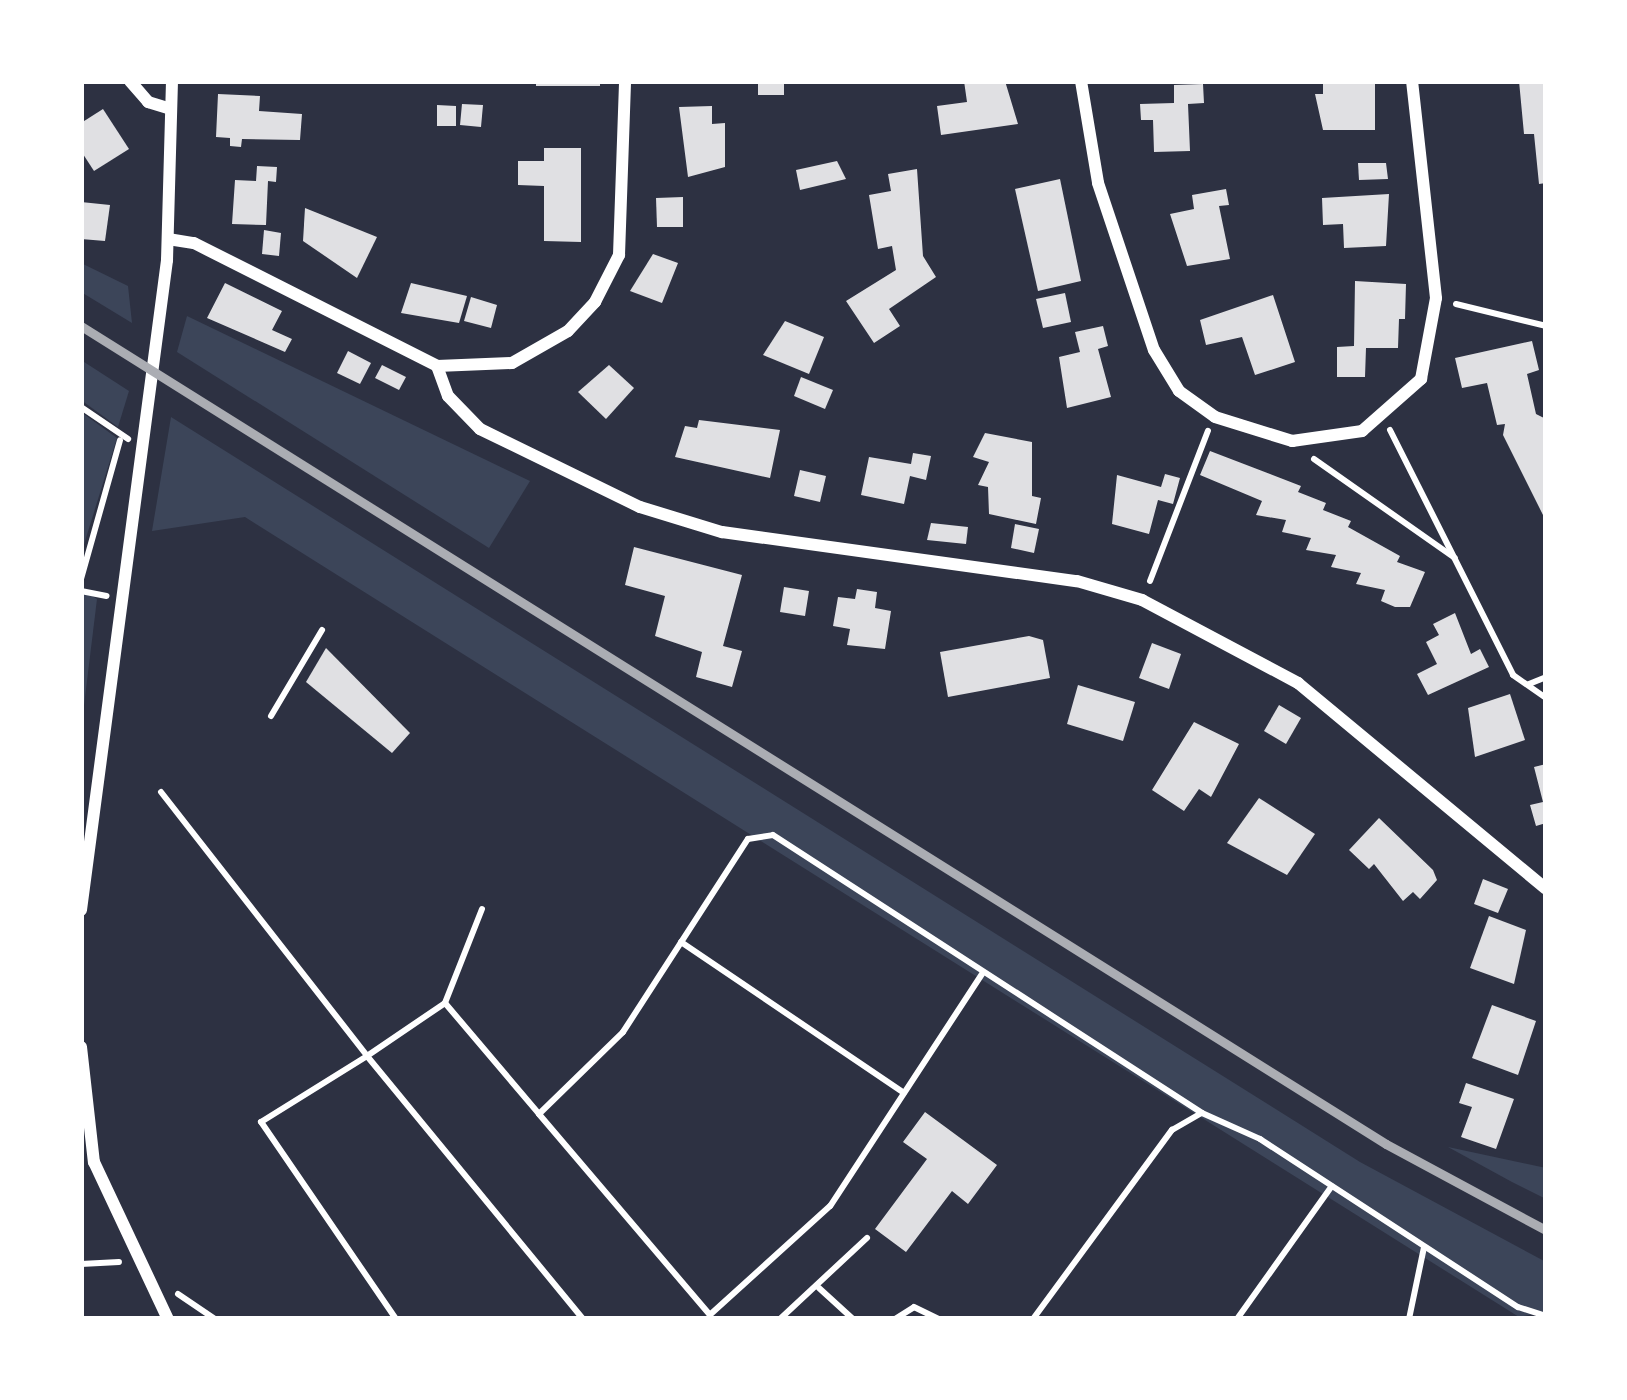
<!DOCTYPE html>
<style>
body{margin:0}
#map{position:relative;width:1627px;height:1400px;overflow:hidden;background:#2d3142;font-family:"PT Sans",sans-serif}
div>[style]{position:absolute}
.green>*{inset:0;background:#3c4559}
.building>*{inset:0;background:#e0e0e3}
.path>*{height:6px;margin:-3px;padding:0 3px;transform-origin:3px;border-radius:3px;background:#fff}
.minor>*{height:12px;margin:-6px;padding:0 6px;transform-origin:6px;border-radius:6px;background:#fff}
.rail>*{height:9px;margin:-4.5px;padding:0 4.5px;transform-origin:4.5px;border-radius:4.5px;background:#abadb3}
span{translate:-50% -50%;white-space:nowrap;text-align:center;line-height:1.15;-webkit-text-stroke:9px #fff;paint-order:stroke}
.frame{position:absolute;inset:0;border:84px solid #fff;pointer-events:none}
</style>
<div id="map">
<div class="green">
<div style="clip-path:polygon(81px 263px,128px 286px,132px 323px,81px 292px)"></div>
<div style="clip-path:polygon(187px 316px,530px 481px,489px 548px,177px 352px)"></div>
<div style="clip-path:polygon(81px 360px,129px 391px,118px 427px,81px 400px)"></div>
<div style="clip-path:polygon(81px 412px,117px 438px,81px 554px)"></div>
<div style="clip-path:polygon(171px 417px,1360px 1162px,1546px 1262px,1546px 1311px,1519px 1317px,245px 517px,152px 531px)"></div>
<div style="clip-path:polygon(81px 589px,97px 599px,81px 730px)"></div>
<div style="clip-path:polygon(1448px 1147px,1546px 1168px,1546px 1199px,1512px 1182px)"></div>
</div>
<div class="building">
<div style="clip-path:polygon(536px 81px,600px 81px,600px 86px,536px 86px)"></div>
<div style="clip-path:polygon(964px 81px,1005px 81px,1018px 124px,941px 135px,937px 106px,967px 102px)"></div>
<div style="clip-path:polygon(1323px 81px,1375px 81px,1375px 130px,1323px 130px,1315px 94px,1323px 94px)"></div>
<div style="clip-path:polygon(1519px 81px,1546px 81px,1546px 183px,1539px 184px,1534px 134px,1524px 134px)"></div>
<div style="clip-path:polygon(758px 82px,784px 83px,784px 95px,758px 95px)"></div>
<div style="clip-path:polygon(1203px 84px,1204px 103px,1188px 104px,1190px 151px,1154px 152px,1153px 120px,1141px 120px,1140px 104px,1174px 103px,1174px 85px)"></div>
<div style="clip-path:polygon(218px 94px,260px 96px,259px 111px,302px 114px,300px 140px,242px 139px,241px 147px,230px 146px,230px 138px,216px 137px)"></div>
<div style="clip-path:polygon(462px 104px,483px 105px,481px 127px,460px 125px)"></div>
<div style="clip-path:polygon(437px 105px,456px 106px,456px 126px,437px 126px)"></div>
<div style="clip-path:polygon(712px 106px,712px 124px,725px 123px,725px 167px,688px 177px,679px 107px)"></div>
<div style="clip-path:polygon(103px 109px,129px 149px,94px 171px,81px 151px,81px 123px)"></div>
<div style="clip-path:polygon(544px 148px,581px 148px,581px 242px,544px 241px,544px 186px,518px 185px,518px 161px,544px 161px)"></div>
<div style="clip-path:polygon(837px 161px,846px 179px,800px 190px,796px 170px)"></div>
<div style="clip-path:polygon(1358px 163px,1386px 163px,1388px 179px,1359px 180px)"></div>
<div style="clip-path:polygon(257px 166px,277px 167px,276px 182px,268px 181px,266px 225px,232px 224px,235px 180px,256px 181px)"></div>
<div style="clip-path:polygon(917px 169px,923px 256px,936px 277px,889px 309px,900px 326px,874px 343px,846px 301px,896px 270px,892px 246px,878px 249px,869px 195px,891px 191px,888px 174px)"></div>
<div style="clip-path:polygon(1060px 179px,1081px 281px,1038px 291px,1015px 189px)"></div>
<div style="clip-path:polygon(1226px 189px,1229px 205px,1219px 206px,1230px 259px,1187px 266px,1170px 214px,1194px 209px,1192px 195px)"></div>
<div style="clip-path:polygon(1389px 194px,1386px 246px,1344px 248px,1343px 224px,1323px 225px,1322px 198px)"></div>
<div style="clip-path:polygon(683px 197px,683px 227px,657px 227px,656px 198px)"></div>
<div style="clip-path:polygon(81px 202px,110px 205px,105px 241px,81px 239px)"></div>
<div style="clip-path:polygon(305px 208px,377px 237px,357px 278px,303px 241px)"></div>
<div style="clip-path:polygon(264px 230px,281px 233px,279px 256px,262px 254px)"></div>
<div style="clip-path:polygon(653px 254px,678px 263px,662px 303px,630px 291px)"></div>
<div style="clip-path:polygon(1355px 281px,1406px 284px,1405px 319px,1399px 319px,1398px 348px,1366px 348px,1365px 377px,1337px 377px,1337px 347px,1354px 346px)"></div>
<div style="clip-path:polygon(225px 283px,282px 311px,272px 330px,292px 339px,285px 352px,207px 318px)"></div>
<div style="clip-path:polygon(411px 283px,467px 296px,459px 323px,401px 313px)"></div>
<div style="clip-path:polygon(1065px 293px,1071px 322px,1043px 328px,1036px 299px)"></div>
<div style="clip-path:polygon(1273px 295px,1295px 362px,1255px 375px,1242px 337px,1206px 345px,1200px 320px)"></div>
<div style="clip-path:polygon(471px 297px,497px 305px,491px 328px,464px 321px)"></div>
<div style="clip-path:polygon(785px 321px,824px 337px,809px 374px,763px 355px)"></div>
<div style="clip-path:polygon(1103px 326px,1108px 346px,1098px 349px,1111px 397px,1067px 408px,1059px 357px,1080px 352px,1075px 332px)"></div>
<div style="clip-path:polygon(1532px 341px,1539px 370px,1527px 374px,1536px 414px,1546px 419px,1544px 517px,1503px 435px,1505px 424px,1497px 425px,1487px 383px,1462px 388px,1455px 358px)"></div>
<div style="clip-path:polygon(348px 351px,371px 363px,360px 384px,337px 373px)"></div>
<div style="clip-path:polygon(382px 365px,406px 377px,399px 390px,375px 378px)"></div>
<div style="clip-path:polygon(609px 365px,634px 388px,606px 419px,578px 392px)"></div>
<div style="clip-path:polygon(801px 377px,833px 390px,825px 409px,794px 396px)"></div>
<div style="clip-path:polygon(699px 420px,780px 430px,770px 478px,675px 457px,685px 426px,697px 428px)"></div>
<div style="clip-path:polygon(985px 433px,1032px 442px,1032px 496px,1041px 498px,1036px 524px,989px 514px,988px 487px,978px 485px,989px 462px,973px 457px)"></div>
<div style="clip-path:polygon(1210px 451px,1301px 486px,1298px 492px,1326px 503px,1323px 510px,1351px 521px,1348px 527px,1400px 556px,1397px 562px,1425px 572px,1410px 607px,1395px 607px,1381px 601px,1385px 590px,1356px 584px,1361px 573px,1331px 567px,1336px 555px,1306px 550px,1311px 538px,1282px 532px,1286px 520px,1256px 515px,1262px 501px,1200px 475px)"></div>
<div style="clip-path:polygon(913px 453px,931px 456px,926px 480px,910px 476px,904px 504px,861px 495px,869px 457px,911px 464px)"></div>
<div style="clip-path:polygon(800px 470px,826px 476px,820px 502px,794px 496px)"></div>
<div style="clip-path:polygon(1165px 474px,1180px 478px,1173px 504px,1158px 500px,1149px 534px,1112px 524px,1117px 475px,1161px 487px)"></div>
<div style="clip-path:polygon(931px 523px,968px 527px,966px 544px,927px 540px)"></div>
<div style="clip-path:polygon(1015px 524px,1039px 529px,1034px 553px,1011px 548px)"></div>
<div style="clip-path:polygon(634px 547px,742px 575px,723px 646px,742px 651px,732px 687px,696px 677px,702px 652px,655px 636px,665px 596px,625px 585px)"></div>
<div style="clip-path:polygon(784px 587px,809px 591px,805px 616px,780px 612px)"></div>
<div style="clip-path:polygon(857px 589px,877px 592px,875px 608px,891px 611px,885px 649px,847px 645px,850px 629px,833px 626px,838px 597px,855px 599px)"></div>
<div style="clip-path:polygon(1455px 613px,1471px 654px,1480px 649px,1489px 667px,1428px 695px,1417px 674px,1437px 664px,1426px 642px,1439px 635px,1433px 624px)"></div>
<div style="clip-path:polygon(1029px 636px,1043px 640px,1050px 678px,948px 697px,940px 652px)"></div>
<div style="clip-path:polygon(1152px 643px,1181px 654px,1169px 689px,1139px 678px)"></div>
<div style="clip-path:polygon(326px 648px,410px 733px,392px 753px,306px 682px)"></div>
<div style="clip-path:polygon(1078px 685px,1135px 702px,1123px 741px,1067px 724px)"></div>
<div style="clip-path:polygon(1510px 694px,1525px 740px,1475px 757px,1468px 708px)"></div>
<div style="clip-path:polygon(1279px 705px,1301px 718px,1286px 744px,1264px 731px)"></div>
<div style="clip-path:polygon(1194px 722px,1239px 744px,1211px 797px,1199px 789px,1184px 811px,1152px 790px)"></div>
<div style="clip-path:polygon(1546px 764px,1546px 823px,1536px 826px,1530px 805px,1543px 802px,1534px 767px)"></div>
<div style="clip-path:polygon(1259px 798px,1315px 834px,1287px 875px,1227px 843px)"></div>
<div style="clip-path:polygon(1379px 818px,1433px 870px,1437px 880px,1420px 899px,1413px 892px,1403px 901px,1374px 864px,1369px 869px,1349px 850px)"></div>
<div style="clip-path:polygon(1483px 879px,1508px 889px,1498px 913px,1474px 904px)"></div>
<div style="clip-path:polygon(1489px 916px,1526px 930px,1514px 984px,1470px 968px)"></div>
<div style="clip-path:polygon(1492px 1005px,1536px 1021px,1518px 1075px,1472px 1058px)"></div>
<div style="clip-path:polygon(1466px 1083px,1514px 1099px,1496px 1149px,1461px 1137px,1472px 1107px,1459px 1103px)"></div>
<div style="clip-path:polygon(925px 1112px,997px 1165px,968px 1204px,952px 1191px,906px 1252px,875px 1229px,927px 1159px,903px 1142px)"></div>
</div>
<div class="path">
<div style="left:1456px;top:304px;width:93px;rotate:13.7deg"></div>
<div style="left:81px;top:407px;width:57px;rotate:34.2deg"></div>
<div style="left:1390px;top:430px;width:274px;rotate:63.3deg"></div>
<div style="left:1513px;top:675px;width:40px;rotate:34.9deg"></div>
<div style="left:1314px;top:459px;width:172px;rotate:35.1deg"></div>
<div style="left:81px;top:579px;width:144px;rotate:-74.3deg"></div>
<div style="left:1150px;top:581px;width:161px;rotate:-68.9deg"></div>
<div style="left:81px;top:591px;width:26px;rotate:11deg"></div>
<div style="left:1529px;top:684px;width:18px;rotate:-22deg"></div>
<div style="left:271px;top:716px;width:100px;rotate:-59.3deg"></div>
<div style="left:161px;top:792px;width:335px;rotate:52deg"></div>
<div style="left:367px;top:1056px;width:94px;rotate:-34.2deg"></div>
<div style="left:482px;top:909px;width:101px;rotate:111.5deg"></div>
<div style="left:445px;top:1003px;width:145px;rotate:49.7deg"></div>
<div style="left:681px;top:942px;width:269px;rotate:34.1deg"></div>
<div style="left:982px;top:974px;width:277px;rotate:123.2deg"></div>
<div style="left:830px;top:1206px;width:162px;rotate:137.8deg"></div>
<div style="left:710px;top:1315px;width:264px;rotate:-130.4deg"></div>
<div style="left:539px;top:1114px;width:117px;rotate:-44.3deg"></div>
<div style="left:623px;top:1032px;width:230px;rotate:-57.1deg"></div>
<div style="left:748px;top:839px;width:25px;rotate:-9deg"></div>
<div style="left:773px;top:835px;width:511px;rotate:32.94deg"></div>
<div style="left:81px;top:1264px;width:38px;rotate:-3deg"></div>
<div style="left:819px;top:1288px;width:46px;rotate:42.4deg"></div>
<div style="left:178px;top:1294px;width:45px;rotate:34deg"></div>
<div style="left:396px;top:1319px;width:239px;rotate:-124.4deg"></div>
<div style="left:261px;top:1122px;width:125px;rotate:-31.9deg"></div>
<div style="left:367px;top:1056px;width:340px;rotate:50.6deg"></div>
<div style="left:780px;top:1319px;width:119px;rotate:-43deg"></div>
<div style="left:895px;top:1319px;width:22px;rotate:-32deg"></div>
<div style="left:914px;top:1307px;width:28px;rotate:26deg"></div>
<div style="left:1033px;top:1319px;width:235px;rotate:-53.7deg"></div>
<div style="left:1172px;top:1130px;width:34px;rotate:-30deg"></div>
<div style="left:1202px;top:1113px;width:64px;rotate:24.1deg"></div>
<div style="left:1260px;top:1139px;width:308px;rotate:33.1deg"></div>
<div style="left:1518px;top:1307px;width:29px;rotate:18deg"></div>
<div style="left:1237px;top:1319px;width:163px;rotate:-54.5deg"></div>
<div style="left:1409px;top:1319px;width:74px;rotate:-78.2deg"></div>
</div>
<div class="minor">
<div style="left:130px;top:81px;width:28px;rotate:49deg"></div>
<div style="left:148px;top:102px;width:24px;rotate:17deg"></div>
<div style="left:1081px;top:81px;width:103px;rotate:80.5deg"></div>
<div style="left:1098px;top:183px;width:176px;rotate:71.5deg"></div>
<div style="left:1154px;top:350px;width:48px;rotate:58.6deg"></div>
<div style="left:1179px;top:391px;width:44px;rotate:35.8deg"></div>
<div style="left:1215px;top:417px;width:81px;rotate:17.3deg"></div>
<div style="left:1292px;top:441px;width:71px;rotate:-8.1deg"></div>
<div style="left:1362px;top:431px;width:79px;rotate:-41.4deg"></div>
<div style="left:1421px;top:379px;width:82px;rotate:-79.5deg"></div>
<div style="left:1436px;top:298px;width:218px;rotate:-96.3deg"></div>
<div style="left:168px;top:239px;width:26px;rotate:9deg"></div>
<div style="left:194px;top:243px;width:272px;rotate:26.8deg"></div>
<div style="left:437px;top:366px;width:75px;rotate:-2.3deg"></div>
<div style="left:512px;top:363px;width:64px;rotate:-29.7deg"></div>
<div style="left:568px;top:331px;width:40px;rotate:-47deg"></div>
<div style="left:595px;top:302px;width:53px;rotate:-62.9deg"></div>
<div style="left:619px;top:255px;width:174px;rotate:-88deg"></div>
<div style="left:437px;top:366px;width:32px;rotate:70deg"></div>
<div style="left:448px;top:396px;width:46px;rotate:45.9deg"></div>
<div style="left:480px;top:429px;width:178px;rotate:26deg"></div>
<div style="left:640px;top:507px;width:86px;rotate:17deg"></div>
<div style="left:722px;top:532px;width:358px;rotate:7.9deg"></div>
<div style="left:1077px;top:581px;width:68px;rotate:16.3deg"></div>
<div style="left:1142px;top:600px;width:177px;rotate:28deg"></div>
<div style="left:1298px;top:683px;width:322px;rotate:39.7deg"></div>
<div style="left:81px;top:910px;width:656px;rotate:-82.46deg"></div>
<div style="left:167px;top:260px;width:179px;rotate:-88.4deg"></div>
<div style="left:81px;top:1047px;width:116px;rotate:83.6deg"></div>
<div style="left:94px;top:1162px;width:174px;rotate:64.8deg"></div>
</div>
<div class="rail">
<div style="left:81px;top:326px;width:1540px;rotate:32.08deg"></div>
<div style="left:1386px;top:1144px;width:182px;rotate:28.3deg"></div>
</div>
<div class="frame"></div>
</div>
